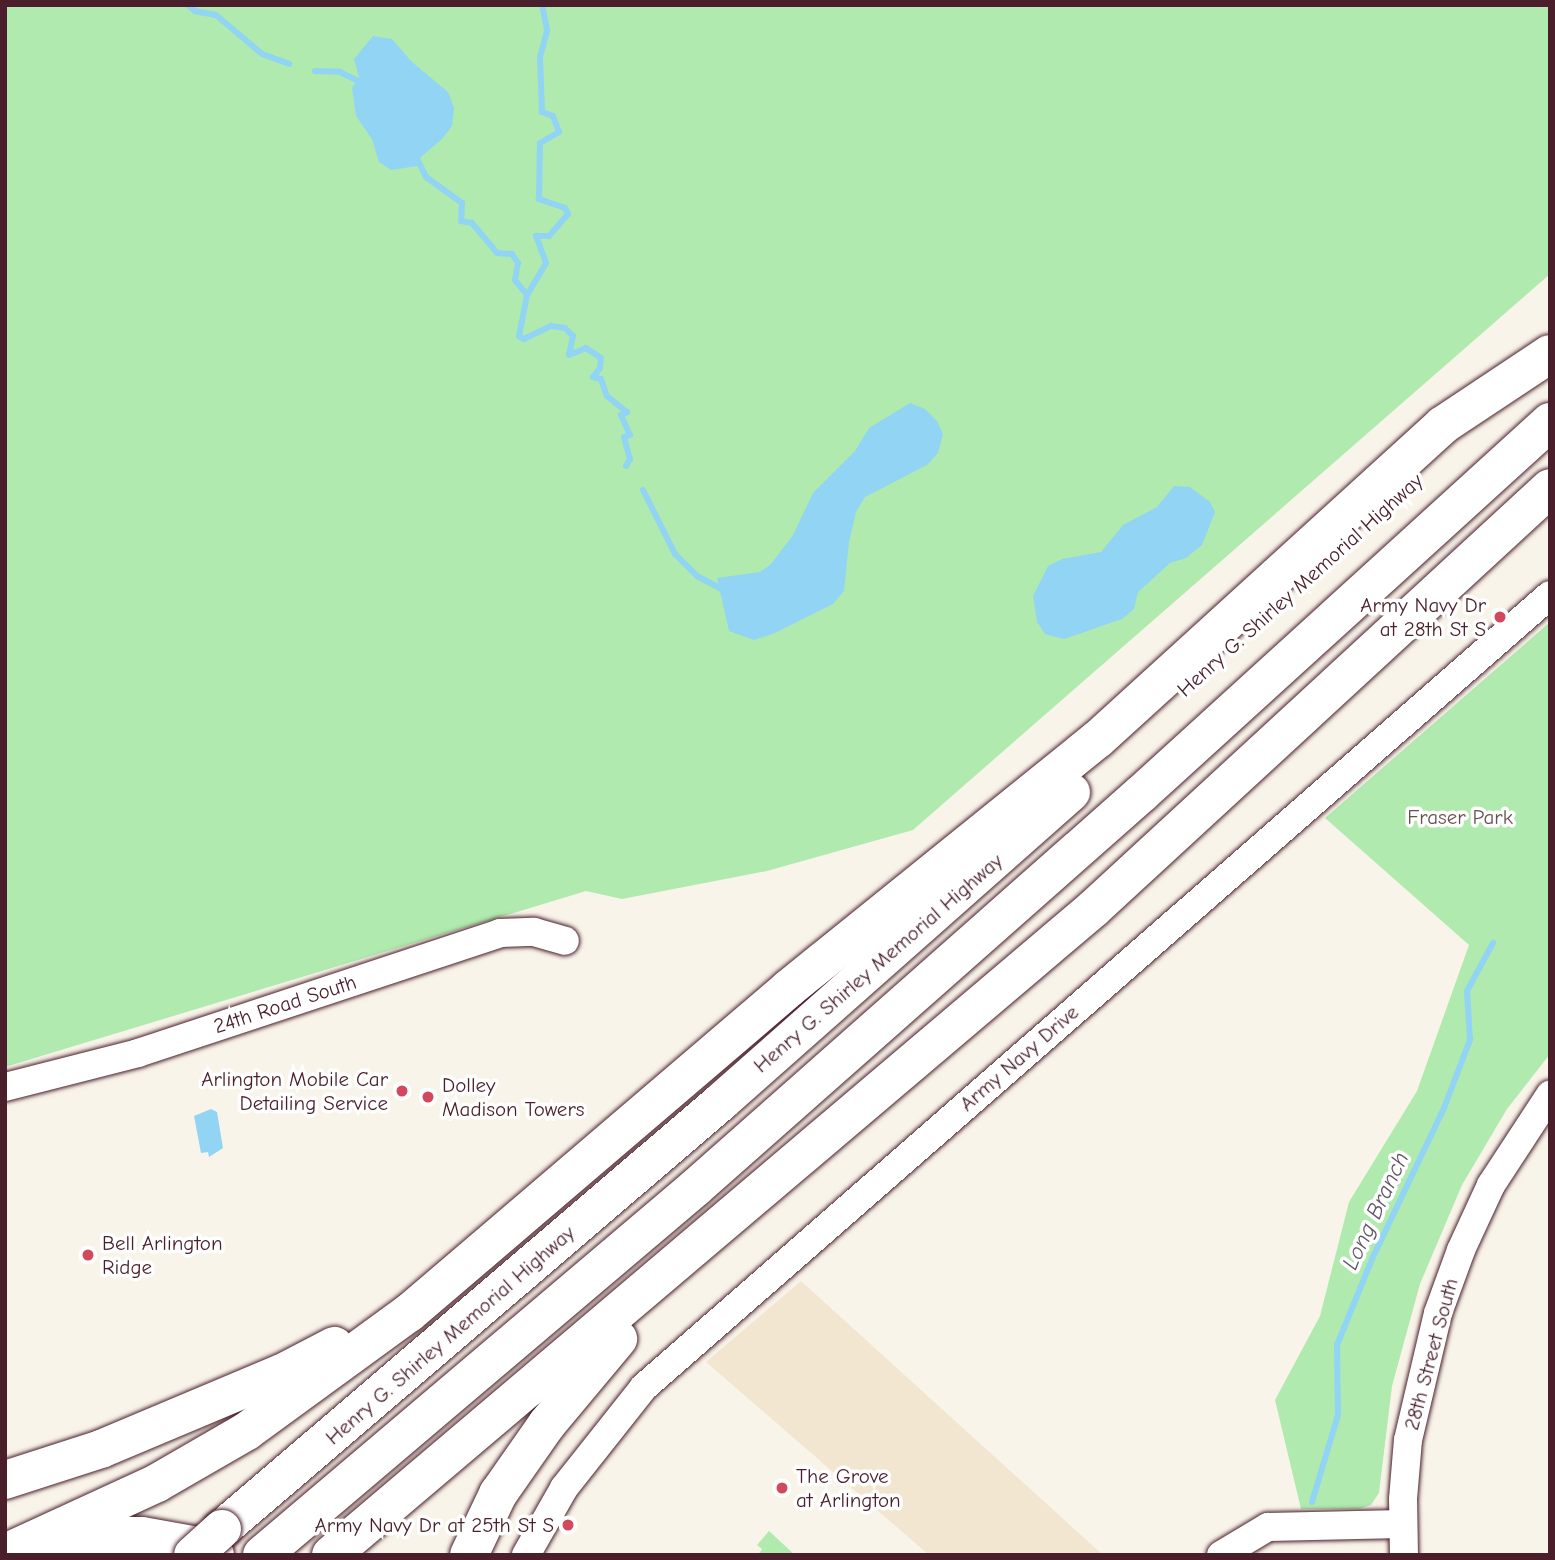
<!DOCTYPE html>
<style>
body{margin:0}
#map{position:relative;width:1555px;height:1560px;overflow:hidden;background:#f9f4ea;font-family:"Comic Neue",sans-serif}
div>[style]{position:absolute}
.built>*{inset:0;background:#f2e6d1}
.green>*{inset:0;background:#b0eaaf}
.water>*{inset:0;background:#92d4f4}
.stream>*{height:6px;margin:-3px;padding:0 3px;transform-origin:3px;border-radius:3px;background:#92d4f4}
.roads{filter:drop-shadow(0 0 2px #4a1f2b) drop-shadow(0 0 2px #4a1f2b)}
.minor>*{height:28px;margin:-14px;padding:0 14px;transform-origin:14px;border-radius:14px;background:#fff}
.highway>*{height:38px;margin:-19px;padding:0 19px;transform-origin:19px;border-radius:19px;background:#fff}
.bridges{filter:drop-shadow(0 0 2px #4a1f2b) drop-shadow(0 0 2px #4a1f2b)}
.highway-bridge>*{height:38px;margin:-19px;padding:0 19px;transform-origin:19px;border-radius:19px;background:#fff}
.dots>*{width:19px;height:19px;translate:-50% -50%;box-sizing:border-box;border:4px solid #fff;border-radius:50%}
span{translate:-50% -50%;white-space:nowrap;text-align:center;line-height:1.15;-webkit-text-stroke:7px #fff;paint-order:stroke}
.street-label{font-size:21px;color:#4a1f2b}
.poi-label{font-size:21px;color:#4a1f2b}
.right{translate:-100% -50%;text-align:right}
.left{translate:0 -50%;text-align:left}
.park-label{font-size:21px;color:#64524c}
.water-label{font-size:23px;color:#605567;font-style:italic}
.frame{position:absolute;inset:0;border:7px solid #4a1f2b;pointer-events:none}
</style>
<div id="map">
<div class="built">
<div style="clip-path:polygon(801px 1281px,1103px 1555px,929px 1555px,706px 1362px)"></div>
</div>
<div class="green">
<div style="clip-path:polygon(5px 5px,1550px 5px,1550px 274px,913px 830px,767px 871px,622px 899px,586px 891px,5px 1067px)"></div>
<div style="clip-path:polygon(1550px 622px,1550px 1054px,1507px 1109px,1462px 1185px,1420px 1284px,1392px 1386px,1379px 1493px,1371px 1505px,1359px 1509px,1301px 1509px,1275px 1400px,1320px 1316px,1349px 1202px,1417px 1091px,1469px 945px,1325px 818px)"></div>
<div style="clip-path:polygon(769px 1531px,795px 1555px,758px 1555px,762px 1549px,757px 1545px)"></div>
</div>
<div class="water">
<div style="clip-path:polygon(373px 36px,392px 39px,412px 62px,448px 92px,454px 108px,452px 126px,442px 139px,421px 157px,417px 166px,391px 170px,379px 162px,372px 139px,356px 116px,352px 88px,359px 77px,354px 59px)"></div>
<div style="clip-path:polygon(910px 403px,925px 409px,937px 421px,943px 434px,938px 453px,927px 465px,865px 497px,856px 512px,849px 542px,844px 591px,833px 604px,775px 633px,754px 640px,729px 631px,717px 578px,760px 572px,771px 564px,793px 535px,813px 493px,855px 451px,869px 428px)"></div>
<div style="clip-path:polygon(1174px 486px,1190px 487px,1210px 502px,1215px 512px,1202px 545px,1186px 558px,1170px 563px,1147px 584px,1138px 592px,1134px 609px,1122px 619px,1064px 639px,1045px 634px,1037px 622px,1033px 596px,1048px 566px,1062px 559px,1101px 552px,1123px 525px,1157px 507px)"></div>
<div style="clip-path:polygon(211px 1109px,217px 1112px,223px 1148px,209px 1157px,208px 1152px,201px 1153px,194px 1116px)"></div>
</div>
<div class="stream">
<div style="left:188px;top:5px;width:9px;rotate:41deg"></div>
<div style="left:195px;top:11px;width:21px;rotate:11deg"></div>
<div style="left:216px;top:15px;width:60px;rotate:40.3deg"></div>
<div style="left:262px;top:54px;width:29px;rotate:20deg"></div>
<div style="left:315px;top:71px;width:25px;rotate:2deg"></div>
<div style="left:340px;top:72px;width:25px;rotate:26deg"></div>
<div style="left:416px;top:157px;width:22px;rotate:63deg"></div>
<div style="left:426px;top:177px;width:44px;rotate:35.8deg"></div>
<div style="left:462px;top:203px;width:18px;rotate:93deg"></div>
<div style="left:461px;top:221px;width:11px;rotate:10deg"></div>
<div style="left:472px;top:223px;width:39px;rotate:50deg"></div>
<div style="left:497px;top:253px;width:15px;rotate:4deg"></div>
<div style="left:512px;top:254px;width:11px;rotate:56deg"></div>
<div style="left:518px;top:263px;width:17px;rotate:100deg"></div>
<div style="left:515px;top:280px;width:19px;rotate:51deg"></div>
<div style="left:527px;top:295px;width:42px;rotate:101deg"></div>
<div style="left:519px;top:336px;width:6px;rotate:31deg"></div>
<div style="left:524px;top:339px;width:30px;rotate:-26deg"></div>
<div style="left:551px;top:326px;width:14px;rotate:8deg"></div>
<div style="left:565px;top:328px;width:11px;rotate:45deg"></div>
<div style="left:573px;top:336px;width:19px;rotate:102deg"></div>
<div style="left:569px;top:355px;width:18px;rotate:-22deg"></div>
<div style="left:586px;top:348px;width:18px;rotate:34deg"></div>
<div style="left:601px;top:358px;width:10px;rotate:96deg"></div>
<div style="left:600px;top:368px;width:11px;rotate:128deg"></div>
<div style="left:593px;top:377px;width:8px;rotate:14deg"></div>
<div style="left:601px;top:379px;width:18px;rotate:71deg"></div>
<div style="left:607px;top:396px;width:26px;rotate:39deg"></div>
<div style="left:627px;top:412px;width:7px;rotate:153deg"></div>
<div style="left:621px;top:415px;width:22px;rotate:66deg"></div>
<div style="left:630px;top:435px;width:6px;rotate:162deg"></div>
<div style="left:624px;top:437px;width:23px;rotate:75deg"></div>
<div style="left:630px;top:459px;width:8px;rotate:120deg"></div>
<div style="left:527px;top:295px;width:37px;rotate:-59deg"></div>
<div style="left:546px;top:263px;width:29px;rotate:-110deg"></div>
<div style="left:536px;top:236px;width:13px"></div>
<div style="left:549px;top:236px;width:29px;rotate:-49deg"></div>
<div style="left:568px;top:214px;width:7px;rotate:-117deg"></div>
<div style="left:565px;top:208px;width:28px;rotate:-161deg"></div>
<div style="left:539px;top:199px;width:56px;rotate:-89deg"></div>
<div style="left:540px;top:143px;width:22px;rotate:-30deg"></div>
<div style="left:559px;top:132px;width:17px;rotate:-111deg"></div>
<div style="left:553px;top:116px;width:12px;rotate:-160deg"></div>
<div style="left:542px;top:112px;width:55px;rotate:-92.1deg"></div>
<div style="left:540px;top:57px;width:28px;rotate:-75deg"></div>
<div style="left:547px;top:30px;width:25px;rotate:-101deg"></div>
<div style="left:643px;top:490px;width:72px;rotate:63.4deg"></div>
<div style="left:675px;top:554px;width:31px;rotate:45deg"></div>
<div style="left:697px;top:576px;width:32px;rotate:28deg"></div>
<div style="left:1312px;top:1502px;width:91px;rotate:-73.4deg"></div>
<div style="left:1338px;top:1415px;width:70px;rotate:-90.8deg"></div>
<div style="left:1337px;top:1345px;width:95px;rotate:-67.8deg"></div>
<div style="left:1373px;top:1257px;width:165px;rotate:-64.5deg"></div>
<div style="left:1444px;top:1108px;width:73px;rotate:-69.1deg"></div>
<div style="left:1470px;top:1040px;width:49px;rotate:-93.5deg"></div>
<div style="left:1467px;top:991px;width:55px;rotate:-61.6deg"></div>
</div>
<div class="roads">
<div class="minor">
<div style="left:5px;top:1087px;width:137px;rotate:-14.3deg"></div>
<div style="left:138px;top:1053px;width:381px;rotate:-18.3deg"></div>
<div style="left:500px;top:933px;width:34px;rotate:-2deg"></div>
<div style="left:534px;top:932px;width:32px;rotate:16deg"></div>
<div style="left:526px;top:1555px;width:77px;rotate:-60.4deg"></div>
<div style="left:564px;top:1488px;width:129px;rotate:-51.6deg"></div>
<div style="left:644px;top:1387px;width:1203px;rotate:-41.16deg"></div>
<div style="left:1221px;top:1555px;width:55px;rotate:-30.8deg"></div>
<div style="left:1268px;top:1527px;width:134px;rotate:-1.3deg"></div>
<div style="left:1404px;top:1555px;width:56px;rotate:-91deg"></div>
<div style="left:1403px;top:1499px;width:59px;rotate:-85.2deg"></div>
<div style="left:1408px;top:1440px;width:130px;rotate:-76.7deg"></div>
<div style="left:1438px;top:1313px;width:67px;rotate:-69.9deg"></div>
<div style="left:1461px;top:1250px;width:72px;rotate:-65.2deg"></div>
<div style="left:1491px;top:1185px;width:108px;rotate:-56.8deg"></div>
</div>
<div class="highway">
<div style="left:5px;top:1480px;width:101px;rotate:-17.9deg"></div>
<div style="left:101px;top:1449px;width:196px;rotate:-22.8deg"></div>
<div style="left:282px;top:1373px;width:59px;rotate:-27.4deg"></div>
<div style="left:222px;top:1529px;width:658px;rotate:-40.56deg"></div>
<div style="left:722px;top:1101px;width:466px;rotate:-41.5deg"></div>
<div style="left:56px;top:1543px;width:51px;rotate:-9.1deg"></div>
<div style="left:106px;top:1535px;width:36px;rotate:2deg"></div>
<div style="left:142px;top:1536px;width:51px;rotate:10.2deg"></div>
<div style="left:192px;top:1545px;width:25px;rotate:23deg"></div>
<div style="left:5px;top:1553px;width:167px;rotate:-24.7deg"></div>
<div style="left:157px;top:1483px;width:104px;rotate:-30deg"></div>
<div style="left:247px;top:1431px;width:200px;rotate:-36.1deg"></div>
<div style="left:409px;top:1313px;width:499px;rotate:-40.5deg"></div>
<div style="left:788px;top:989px;width:398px;rotate:-38.9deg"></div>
<div style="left:1098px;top:739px;width:466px;rotate:-42.3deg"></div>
<div style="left:1443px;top:425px;width:128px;rotate:-33.6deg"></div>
<div style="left:262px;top:1555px;width:568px;rotate:-40.28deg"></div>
<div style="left:695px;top:1188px;width:595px;rotate:-41.46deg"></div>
<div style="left:1141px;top:794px;width:553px;rotate:-42.29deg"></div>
<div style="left:331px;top:1555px;width:999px;rotate:-40.29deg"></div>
<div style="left:1093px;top:909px;width:621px;rotate:-42.65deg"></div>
<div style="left:469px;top:1555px;width:68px;rotate:-64.6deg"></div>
<div style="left:498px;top:1494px;width:85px;rotate:-55deg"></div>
<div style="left:547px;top:1424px;width:111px;rotate:-50.1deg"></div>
</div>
</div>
<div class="bridges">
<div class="highway-bridge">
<div style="left:193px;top:1555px;width:39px;rotate:-42deg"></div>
</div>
</div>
<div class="dots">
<div style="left:1500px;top:617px;background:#d1495b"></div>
<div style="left:402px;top:1091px;background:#d1495b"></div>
<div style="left:428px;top:1097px;background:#d1495b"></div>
<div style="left:88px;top:1255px;background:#d1495b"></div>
<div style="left:782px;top:1488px;background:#d1495b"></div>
<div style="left:568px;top:1525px;background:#d1495b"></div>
</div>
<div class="street-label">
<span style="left:1300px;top:585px;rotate:-42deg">Henry G. Shirley Memorial Highway</span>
<span style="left:878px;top:963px;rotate:-41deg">Henry G. Shirley Memorial Highway</span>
<span style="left:285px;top:1004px;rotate:-18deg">24th Road South</span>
<span style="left:1019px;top:1058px;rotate:-41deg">Army Navy Drive</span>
<span style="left:450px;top:1335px;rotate:-41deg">Henry G. Shirley Memorial Highway</span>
<span style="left:1431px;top:1354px;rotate:-75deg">28th Street South</span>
</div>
<div class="poi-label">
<span class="right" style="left:1486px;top:617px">Army Navy Dr<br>at 28th St S</span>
<span class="right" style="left:388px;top:1091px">Arlington Mobile Car<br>Detailing Service</span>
<span class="left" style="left:442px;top:1097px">Dolley<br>Madison Towers</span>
<span class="left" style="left:102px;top:1255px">Bell Arlington<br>Ridge</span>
<span class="left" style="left:796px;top:1488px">The Grove<br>at Arlington</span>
<span class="right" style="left:554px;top:1525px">Army Navy Dr at 25th St S</span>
</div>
<div class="park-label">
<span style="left:1460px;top:817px">Fraser Park</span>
</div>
<div class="water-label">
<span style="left:1376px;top:1211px;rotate:-65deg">Long Branch</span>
</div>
<div class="frame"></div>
</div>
